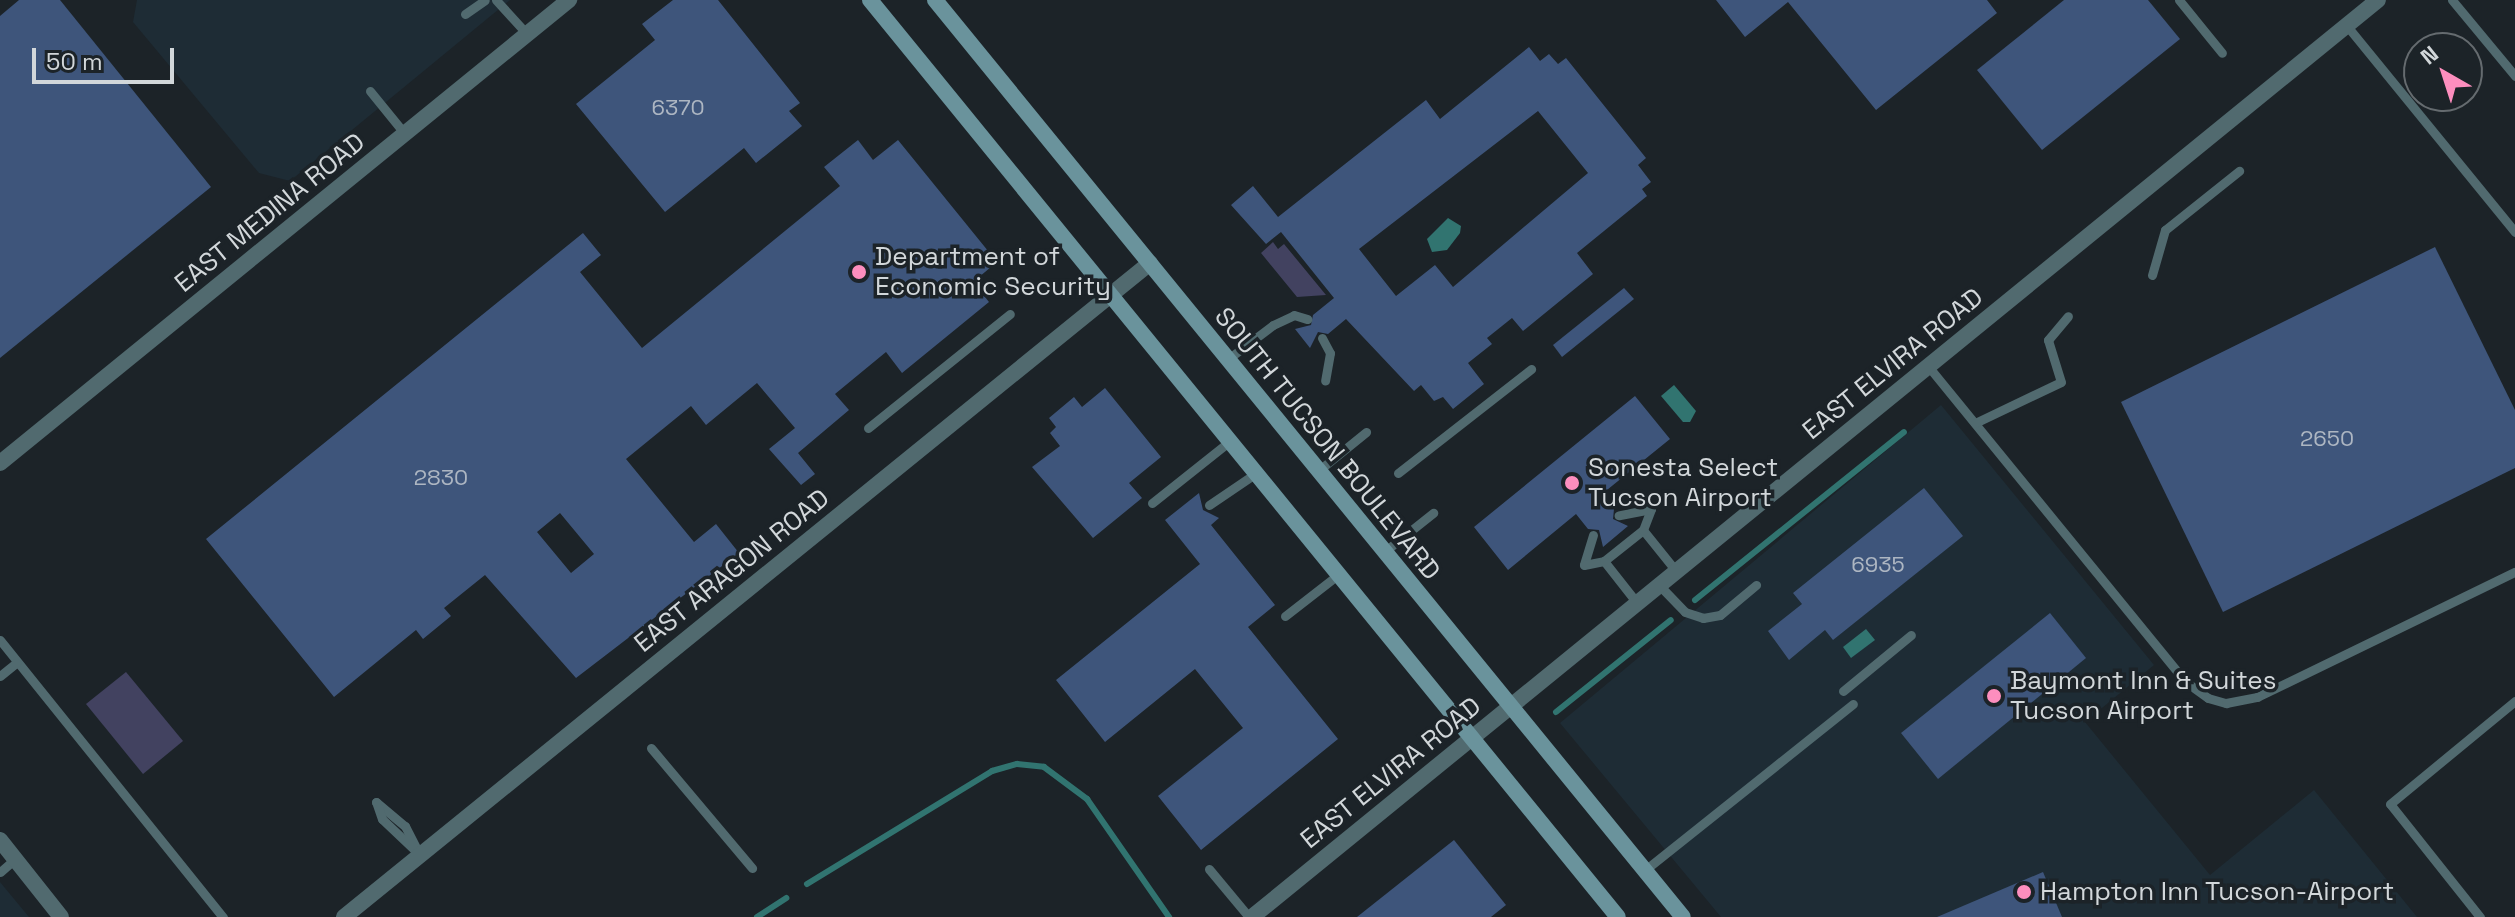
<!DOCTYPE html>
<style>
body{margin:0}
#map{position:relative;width:2515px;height:917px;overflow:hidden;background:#1c2328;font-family:"Space Grotesk",sans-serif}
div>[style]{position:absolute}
.built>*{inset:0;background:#1e2c35}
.green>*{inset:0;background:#424260}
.water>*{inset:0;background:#317470}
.stream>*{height:6px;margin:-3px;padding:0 3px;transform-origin:3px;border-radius:3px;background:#317470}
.building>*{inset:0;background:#3e557b}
.lane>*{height:9px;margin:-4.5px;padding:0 4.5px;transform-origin:4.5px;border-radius:4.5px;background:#516a6f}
.street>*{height:16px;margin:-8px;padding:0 8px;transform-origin:8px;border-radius:8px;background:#516a6f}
.secondary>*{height:16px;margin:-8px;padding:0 8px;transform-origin:8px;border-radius:8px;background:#6a939c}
.dots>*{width:22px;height:22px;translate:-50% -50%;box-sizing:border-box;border:4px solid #1c2328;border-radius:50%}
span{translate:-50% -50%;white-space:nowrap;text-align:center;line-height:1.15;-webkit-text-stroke:7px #1c2328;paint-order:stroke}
.number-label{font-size:22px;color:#adb6c2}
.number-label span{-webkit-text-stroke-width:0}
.street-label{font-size:26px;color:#d2d7da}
.poi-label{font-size:26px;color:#d2d7da}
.left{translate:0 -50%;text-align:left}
.north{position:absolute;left:2403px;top:32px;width:80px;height:80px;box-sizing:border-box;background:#1c2328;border:2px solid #656b6f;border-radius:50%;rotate:321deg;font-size:22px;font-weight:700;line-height:32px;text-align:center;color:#d2d7da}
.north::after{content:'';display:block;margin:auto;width:28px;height:36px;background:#fd8ebe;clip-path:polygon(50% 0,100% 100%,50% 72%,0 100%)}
.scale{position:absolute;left:32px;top:48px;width:142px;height:36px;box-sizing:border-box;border:4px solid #d2d7da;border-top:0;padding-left:10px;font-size:24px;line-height:28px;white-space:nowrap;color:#d2d7da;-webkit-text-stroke:6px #1c2328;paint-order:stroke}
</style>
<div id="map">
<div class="built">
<div style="clip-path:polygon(137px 0,510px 0,290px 181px,259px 173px,133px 22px)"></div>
<div style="clip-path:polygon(1941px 405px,2154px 665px,2085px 722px,2210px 875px,2314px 790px,2417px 917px,1721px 917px,1560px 723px)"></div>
<div style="clip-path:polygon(0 882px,29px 917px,0 917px)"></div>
</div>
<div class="green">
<div style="clip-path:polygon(1273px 242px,1278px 249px,1284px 244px,1326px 295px,1297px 297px,1261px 253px)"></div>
<div style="clip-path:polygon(126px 672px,183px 741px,143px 774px,86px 704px)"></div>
</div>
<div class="water">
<div style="clip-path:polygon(1448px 218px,1461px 226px,1460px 233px,1447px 250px,1432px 252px,1427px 239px)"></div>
<div style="clip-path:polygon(1674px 385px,1696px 411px,1690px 422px,1683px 422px,1661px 396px)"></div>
<div style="clip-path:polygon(1866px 629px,1875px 640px,1851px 658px,1843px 647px)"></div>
</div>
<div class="stream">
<div style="left:1695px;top:600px;width:268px;rotate:-38.8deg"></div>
<div style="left:1556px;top:712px;width:147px;rotate:-38.7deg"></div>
<div style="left:807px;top:884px;width:217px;rotate:-31.4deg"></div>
<div style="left:992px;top:771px;width:26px;rotate:-16deg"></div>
<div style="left:1017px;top:764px;width:27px;rotate:6deg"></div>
<div style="left:1044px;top:767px;width:54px;rotate:36.7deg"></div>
<div style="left:1087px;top:799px;width:144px;rotate:55.2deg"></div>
<div style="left:757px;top:917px;width:35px;rotate:-33deg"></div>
</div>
<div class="building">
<div style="clip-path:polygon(19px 0,60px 0,211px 187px,0 358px,0 16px)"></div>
<div style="clip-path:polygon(673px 0,718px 0,800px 103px,789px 111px,802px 126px,756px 163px,744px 148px,665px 212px,576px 104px,655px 40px,642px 24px)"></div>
<div style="clip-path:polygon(1716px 0,1987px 0,1997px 13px,1876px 110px,1788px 2px,1745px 37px)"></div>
<div style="clip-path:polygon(2064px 0,2148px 0,2180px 39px,2042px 150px,1977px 70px)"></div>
<div style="clip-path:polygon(evenodd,1529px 47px,1540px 61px,1549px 54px,1558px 64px,1566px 58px,1646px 158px,1638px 165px,1651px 182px,1642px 189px,1647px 196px,1577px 253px,1593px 274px,1523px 331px,1512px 318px,1487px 338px,1492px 344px,1468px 363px,1484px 384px,1453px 409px,1443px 397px,1434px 401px,1421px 385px,1414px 391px,1346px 319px,1328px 334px,1318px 332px,1310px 348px,1295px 329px,1311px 325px,1313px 315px,1334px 298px,1281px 232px,1266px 244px,1231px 205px,1253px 186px,1278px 217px,1426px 100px,1440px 119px,1529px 47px,1538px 111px,1588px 173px,1453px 287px,1435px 265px,1396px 296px,1359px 249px,1538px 111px)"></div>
<div style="clip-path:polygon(evenodd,858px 140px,873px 160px,898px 140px,997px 262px,973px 282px,989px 302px,902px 373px,886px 352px,835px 394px,849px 410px,798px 453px,815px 474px,801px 485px,769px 449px,795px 428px,757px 383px,706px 425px,691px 406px,626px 459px,694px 542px,716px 524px,739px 553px,576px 678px,485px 575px,444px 608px,451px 616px,423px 639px,416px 630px,334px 697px,206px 539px,583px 233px,601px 255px,580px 272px,642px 348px,840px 186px,824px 167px,858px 140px,560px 513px,594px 554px,571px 573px,537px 532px,560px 513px)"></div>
<div style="clip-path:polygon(2435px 247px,2515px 410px,2515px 468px,2223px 612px,2121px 402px)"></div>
<div style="clip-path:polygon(1624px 288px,1634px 299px,1562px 357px,1553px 345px)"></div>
<div style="clip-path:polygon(1105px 388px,1161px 457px,1129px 483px,1142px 498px,1093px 538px,1032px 467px,1060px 446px,1050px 433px,1056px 427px,1049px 418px,1074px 397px,1082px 407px)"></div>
<div style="clip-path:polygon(1635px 396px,1670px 439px,1602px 494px,1614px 509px,1613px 519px,1628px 526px,1603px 547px,1599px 530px,1588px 529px,1576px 514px,1508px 570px,1474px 527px)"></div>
<div style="clip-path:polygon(1924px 488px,1963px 536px,1833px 640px,1825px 630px,1789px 660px,1768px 631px,1802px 604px,1793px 593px)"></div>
<div style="clip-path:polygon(1199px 493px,1203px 510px,1219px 518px,1211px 525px,1275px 605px,1248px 627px,1338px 739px,1201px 850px,1158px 796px,1243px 728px,1195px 669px,1105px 742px,1056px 680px,1200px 564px,1165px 520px)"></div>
<div style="clip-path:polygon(2050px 613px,2086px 658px,1938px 779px,1901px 733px)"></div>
<div style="clip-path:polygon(1454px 840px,1506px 905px,1491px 917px,1357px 917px)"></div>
<div style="clip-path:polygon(2043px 872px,2062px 917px,1937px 917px)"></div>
</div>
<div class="lane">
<div style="left:496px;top:0;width:46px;rotate:47.6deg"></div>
<div style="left:2179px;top:0;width:68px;rotate:50.9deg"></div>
<div style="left:2452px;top:0;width:99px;rotate:50.3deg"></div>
<div style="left:465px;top:14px;width:24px;rotate:-35deg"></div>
<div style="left:2347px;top:26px;width:266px;rotate:50.8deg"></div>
<div style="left:370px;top:91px;width:55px;rotate:50.9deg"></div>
<div style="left:2152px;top:275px;width:47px;rotate:-73.9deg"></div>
<div style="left:2165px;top:230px;width:95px;rotate:-38.6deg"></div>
<div style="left:1322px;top:338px;width:17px;rotate:62deg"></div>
<div style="left:1330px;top:353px;width:28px;rotate:100deg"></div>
<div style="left:1228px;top:359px;width:56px;rotate:-37.1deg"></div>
<div style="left:1273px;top:325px;width:23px;rotate:-25deg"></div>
<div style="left:1294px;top:315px;width:14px;rotate:17deg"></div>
<div style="left:1928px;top:366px;width:408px;rotate:50.8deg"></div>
<div style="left:2186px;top:682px;width:27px;rotate:36deg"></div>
<div style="left:2208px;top:698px;width:19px;rotate:16deg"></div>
<div style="left:2226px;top:703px;width:32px;rotate:-11deg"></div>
<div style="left:2257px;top:697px;width:287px;rotate:-25.9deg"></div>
<div style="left:1975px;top:423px;width:95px;rotate:-25.5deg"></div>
<div style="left:2061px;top:382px;width:44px;rotate:-107.2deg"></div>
<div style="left:2048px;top:340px;width:31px;rotate:-50deg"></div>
<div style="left:868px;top:428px;width:182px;rotate:-38.8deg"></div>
<div style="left:1318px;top:471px;width:62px;rotate:-39.1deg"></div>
<div style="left:1398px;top:473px;width:169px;rotate:-38deg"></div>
<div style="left:1152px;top:503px;width:100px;rotate:-38.5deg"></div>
<div style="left:1209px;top:505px;width:57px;rotate:-34.2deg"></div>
<div style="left:1643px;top:530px;width:53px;rotate:51.2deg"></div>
<div style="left:1593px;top:535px;width:31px;rotate:107deg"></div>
<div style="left:1584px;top:565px;width:20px;rotate:-11deg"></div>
<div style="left:1604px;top:561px;width:50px;rotate:-38.5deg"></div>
<div style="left:1643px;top:530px;width:22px;rotate:-69deg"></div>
<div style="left:1651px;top:509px;width:33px;rotate:169deg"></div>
<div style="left:1384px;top:552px;width:63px;rotate:-38.5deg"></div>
<div style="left:1604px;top:561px;width:53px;rotate:51.8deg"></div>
<div style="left:1659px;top:585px;width:37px;rotate:46deg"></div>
<div style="left:1685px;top:612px;width:19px;rotate:18deg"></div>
<div style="left:1703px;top:618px;width:17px;rotate:-10deg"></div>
<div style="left:1720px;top:615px;width:47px;rotate:-39.8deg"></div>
<div style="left:1285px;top:616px;width:68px;rotate:-37.9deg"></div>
<div style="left:0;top:640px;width:356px;rotate:51.2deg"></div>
<div style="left:0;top:676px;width:21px;rotate:-39deg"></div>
<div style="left:1843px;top:691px;width:88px;rotate:-39.5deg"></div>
<div style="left:651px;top:748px;width:157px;rotate:49.9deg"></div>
<div style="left:376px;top:802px;width:38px;rotate:40deg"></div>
<div style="left:405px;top:826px;width:33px;rotate:63deg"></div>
<div style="left:420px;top:855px;width:52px;rotate:-136.5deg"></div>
<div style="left:382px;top:819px;width:18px;rotate:-109deg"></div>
<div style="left:1209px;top:869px;width:62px;rotate:50.2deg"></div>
<div style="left:1645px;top:870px;width:266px;rotate:-38.6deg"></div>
<div style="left:0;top:872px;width:20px;rotate:-41deg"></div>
<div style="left:2480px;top:917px;width:144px;rotate:-128.5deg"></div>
<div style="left:2390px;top:804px;width:162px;rotate:-39.5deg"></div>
</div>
<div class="street">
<div style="left:0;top:463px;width:734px;rotate:-39.14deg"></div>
<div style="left:0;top:840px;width:98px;rotate:51.6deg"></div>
<div style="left:344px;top:917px;width:1038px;rotate:-39.06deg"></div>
<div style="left:1252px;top:917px;width:1452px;rotate:-39.16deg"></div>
</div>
<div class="secondary">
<div style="left:870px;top:0;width:1183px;rotate:50.8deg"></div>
<div style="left:935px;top:0;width:1183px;rotate:50.8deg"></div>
</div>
<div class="dots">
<div style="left:859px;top:272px;background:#fd8ebe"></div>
<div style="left:1572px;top:483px;background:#fd8ebe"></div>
<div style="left:1994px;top:696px;background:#fd8ebe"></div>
<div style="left:2024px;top:892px;background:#fd8ebe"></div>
</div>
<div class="number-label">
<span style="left:678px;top:108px">6370</span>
<span style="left:2327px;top:439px">2650</span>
<span style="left:441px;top:478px">2830</span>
<span style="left:1878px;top:565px">6935</span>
</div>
<div class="street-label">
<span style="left:270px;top:213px;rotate:-39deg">EAST MEDINA ROAD</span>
<span style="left:1893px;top:364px;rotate:-39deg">EAST ELVIRA ROAD</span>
<span style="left:1327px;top:444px;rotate:51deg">SOUTH TUCSON BOULEVARD</span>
<span style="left:732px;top:571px;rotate:-39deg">EAST ARAGON ROAD</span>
<span style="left:1391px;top:773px;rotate:-39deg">EAST ELVIRA ROAD</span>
</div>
<div class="poi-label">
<span class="left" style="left:875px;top:272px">Department of<br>Economic Security</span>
<span class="left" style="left:1588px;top:483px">Sonesta Select<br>Tucson Airport</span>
<span class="left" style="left:2010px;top:696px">Baymont Inn &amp; Suites<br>Tucson Airport</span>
<span class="left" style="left:2040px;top:892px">Hampton Inn Tucson-Airport</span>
</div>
<div class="north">N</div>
<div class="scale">50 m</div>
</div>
